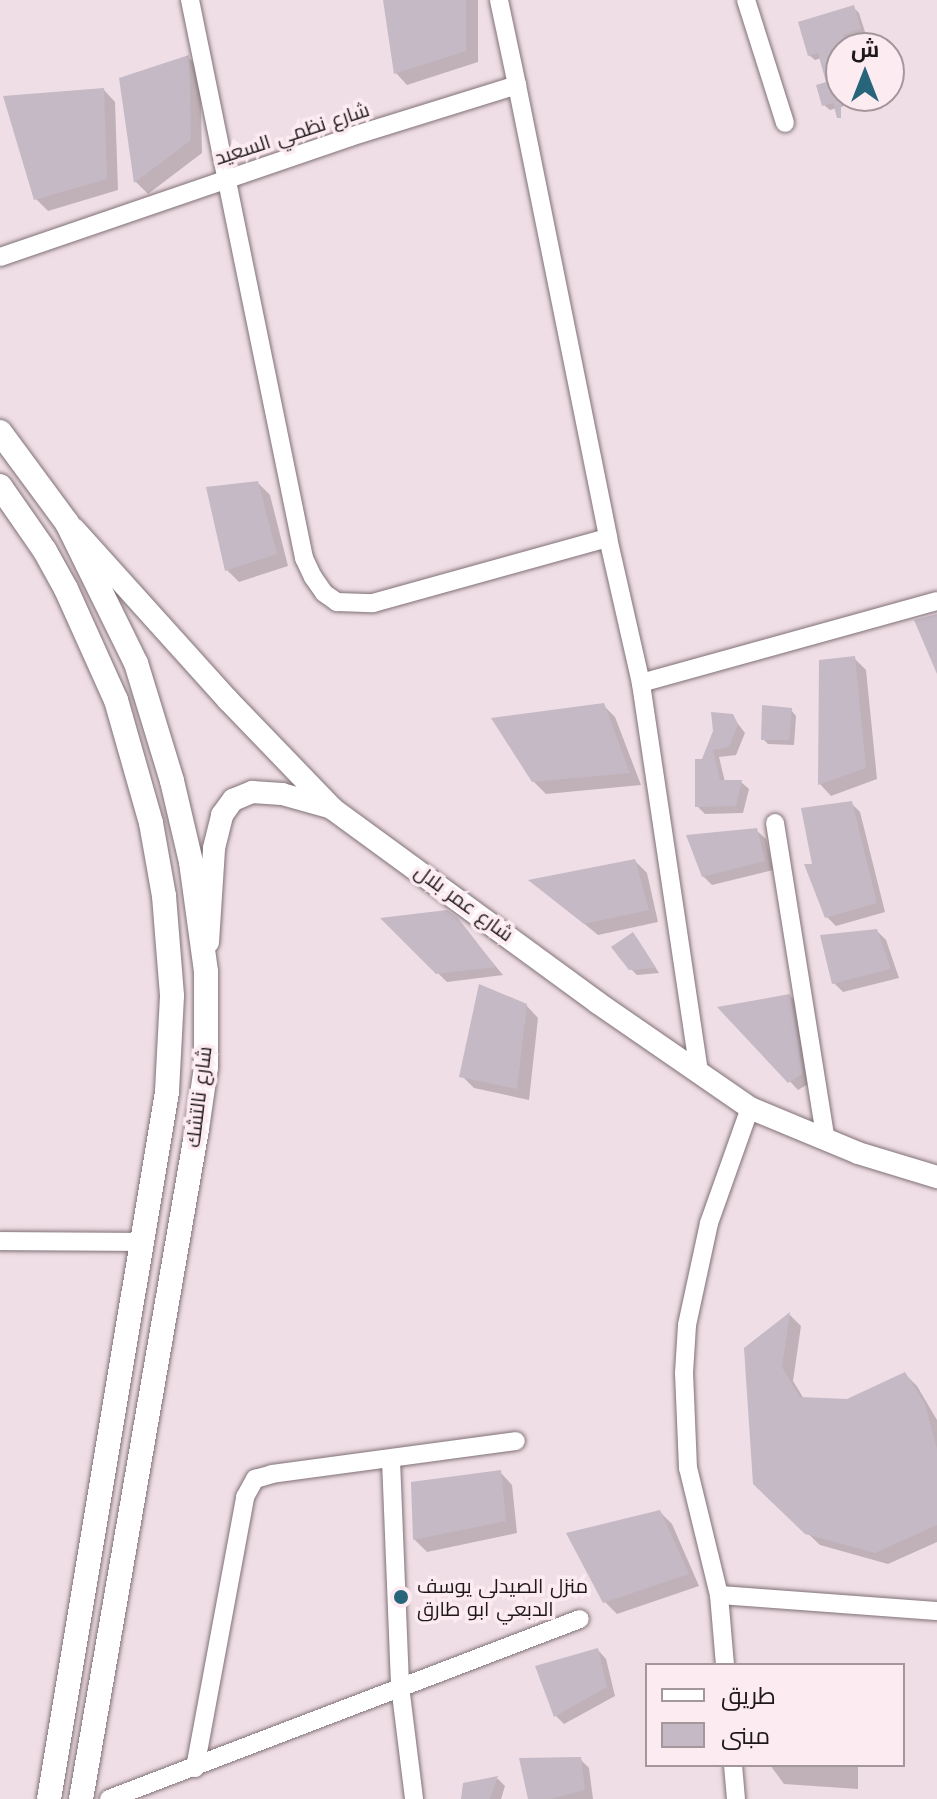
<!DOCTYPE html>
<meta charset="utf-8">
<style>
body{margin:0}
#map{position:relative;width:937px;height:1799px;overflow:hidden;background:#efdee5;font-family:"Work Sans",Cairo,sans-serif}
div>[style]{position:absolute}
.shadow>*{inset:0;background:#0003}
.building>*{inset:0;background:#c5b9c5}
.roads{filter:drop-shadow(0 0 2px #807177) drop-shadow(0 0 2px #807177)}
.minor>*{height:18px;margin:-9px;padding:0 9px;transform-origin:9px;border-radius:9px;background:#fff}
.tertiary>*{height:22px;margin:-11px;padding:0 11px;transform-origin:11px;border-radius:11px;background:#fff}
.secondary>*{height:24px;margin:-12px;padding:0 12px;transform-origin:12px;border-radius:12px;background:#fff}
.dots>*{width:22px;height:22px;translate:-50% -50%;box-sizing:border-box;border:4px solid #fdebf2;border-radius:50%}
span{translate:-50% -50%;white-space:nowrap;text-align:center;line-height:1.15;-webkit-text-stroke:7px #fdebf2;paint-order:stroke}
.street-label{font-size:20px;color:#1e181b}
.poi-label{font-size:20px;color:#1e181b}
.left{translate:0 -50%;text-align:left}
.legend{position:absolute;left:645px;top:1663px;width:260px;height:104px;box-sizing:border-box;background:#fdebf2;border:2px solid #a4979c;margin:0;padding:10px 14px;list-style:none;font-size:24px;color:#1e181b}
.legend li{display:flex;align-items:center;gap:16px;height:40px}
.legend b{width:40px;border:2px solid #a4979c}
.north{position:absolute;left:825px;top:32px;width:80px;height:80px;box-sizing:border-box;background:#fdebf2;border:2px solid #a4979c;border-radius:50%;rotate:0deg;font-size:22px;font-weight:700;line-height:32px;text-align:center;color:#1e181b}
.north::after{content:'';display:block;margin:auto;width:28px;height:36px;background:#26657a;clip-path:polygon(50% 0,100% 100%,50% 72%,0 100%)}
</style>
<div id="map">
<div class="shadow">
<div style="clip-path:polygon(385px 0,478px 0,478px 62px,407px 85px,396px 73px)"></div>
<div style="clip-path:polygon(854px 8px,859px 13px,866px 35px,847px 40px,850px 48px,841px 48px,841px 96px,879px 96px,830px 110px,824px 105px,829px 83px,822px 58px,815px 60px,809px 55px)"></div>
<div style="clip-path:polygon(188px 57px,200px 69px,202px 153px,148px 194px,136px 182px,121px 79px)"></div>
<div style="clip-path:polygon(104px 90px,115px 102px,118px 190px,48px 211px,36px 199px)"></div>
<div style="clip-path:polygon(258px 483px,270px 495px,288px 566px,239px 582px,227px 570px)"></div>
<div style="clip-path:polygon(854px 658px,866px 670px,877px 779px,831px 796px,820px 784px)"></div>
<div style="clip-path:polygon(603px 705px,615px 717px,641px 785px,546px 794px,533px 781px)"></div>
<div style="clip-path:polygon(791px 710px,796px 716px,794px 745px,768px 744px,763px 739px)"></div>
<div style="clip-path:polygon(732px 716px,745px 733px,736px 755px,719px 757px,725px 782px,741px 782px,749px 789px,743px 813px,705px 814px,697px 806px,703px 761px)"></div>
<div style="clip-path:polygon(851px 803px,860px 812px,885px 912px,836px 926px,827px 917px,814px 865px)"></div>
<div style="clip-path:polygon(756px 830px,766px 839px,773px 870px,712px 885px,703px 876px)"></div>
<div style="clip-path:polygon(635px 861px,647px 873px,658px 922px,598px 935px,532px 881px)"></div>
<div style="clip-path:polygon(384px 920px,457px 920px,503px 975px,447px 982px)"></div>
<div style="clip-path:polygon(877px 931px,886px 940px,899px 978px,843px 992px,834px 983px)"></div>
<div style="clip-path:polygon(632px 934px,638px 940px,659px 973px,637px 975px,631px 969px)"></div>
<div style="clip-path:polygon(790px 996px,799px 1005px,810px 1083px,798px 1090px,721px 1008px)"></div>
<div style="clip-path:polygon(526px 1005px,538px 1018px,529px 1100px,474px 1088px,462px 1076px)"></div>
<div style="clip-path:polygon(790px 1315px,801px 1326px,793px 1381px,804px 1399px,848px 1401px,905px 1374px,917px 1386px,937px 1420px,937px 1542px,888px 1564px,820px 1545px,755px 1483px,746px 1349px)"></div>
<div style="clip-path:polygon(500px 1472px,512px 1485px,517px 1533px,427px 1552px,415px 1540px,413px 1484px)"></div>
<div style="clip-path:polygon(660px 1512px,672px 1524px,699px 1586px,617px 1614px,605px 1602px)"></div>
<div style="clip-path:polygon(598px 1650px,606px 1659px,615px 1696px,564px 1724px,556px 1716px)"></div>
<div style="clip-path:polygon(580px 1759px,589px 1768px,593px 1799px,530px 1799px)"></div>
<div style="clip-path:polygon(770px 1765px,858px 1765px,858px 1789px,784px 1784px)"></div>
<div style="clip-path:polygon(498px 1779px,505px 1786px,501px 1799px,463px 1799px,464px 1784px)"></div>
</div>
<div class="building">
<div style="clip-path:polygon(383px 0,466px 0,466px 51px,394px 74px)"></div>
<div style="clip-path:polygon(854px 5px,861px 29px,843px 35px,847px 48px,841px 48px,841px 118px,837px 118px,833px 103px,822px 106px,816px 85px,826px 82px,818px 53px,808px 56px,798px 22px)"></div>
<div style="clip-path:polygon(189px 55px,191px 140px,134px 183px,119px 78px)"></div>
<div style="clip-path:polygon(104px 88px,107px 179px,34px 200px,3px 96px)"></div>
<div style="clip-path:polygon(258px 481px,277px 554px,225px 571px,206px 487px)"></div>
<div style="clip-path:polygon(937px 614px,937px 674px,914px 620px)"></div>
<div style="clip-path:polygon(855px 656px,866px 768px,818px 785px,819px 660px)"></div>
<div style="clip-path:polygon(604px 703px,630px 773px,532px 782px,491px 718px)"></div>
<div style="clip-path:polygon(762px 705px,792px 708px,789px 740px,761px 740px)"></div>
<div style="clip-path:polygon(711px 712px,733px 714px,738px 724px,729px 747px,713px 750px,720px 780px,742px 780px,736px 806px,695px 807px,695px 759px,702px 759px,713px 731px)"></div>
<div style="clip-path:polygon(852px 801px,877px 903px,825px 918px,804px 864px,812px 864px,801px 808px)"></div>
<div style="clip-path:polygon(757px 828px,765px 861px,702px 877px,686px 835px)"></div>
<div style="clip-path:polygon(635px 859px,649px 910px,584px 924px,528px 880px)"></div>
<div style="clip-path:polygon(447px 910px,458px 918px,496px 967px,436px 974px,380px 918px)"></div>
<div style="clip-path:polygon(877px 929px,891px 969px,832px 984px,820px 935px)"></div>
<div style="clip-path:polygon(633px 932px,656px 968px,629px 970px,611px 947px)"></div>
<div style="clip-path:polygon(479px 984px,527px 1004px,517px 1089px,459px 1077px)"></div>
<div style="clip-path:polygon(790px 994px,802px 1070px,802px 1074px,788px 1083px,717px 1007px)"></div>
<div style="clip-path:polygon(790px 1312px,782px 1367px,800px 1397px,847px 1399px,905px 1372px,925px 1404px,937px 1449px,937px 1525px,875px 1553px,805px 1534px,753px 1484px,744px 1348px)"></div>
<div style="clip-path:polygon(501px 1470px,506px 1521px,413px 1540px,411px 1482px)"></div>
<div style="clip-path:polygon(660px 1510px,689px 1574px,603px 1603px,566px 1533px)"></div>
<div style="clip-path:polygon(598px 1648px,607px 1687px,554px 1717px,535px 1666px)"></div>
<div style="clip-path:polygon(581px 1757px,585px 1790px,550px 1799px,528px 1799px,519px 1758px)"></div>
<div style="clip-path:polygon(498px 1776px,490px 1799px,461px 1799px,463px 1783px)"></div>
</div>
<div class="roads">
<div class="minor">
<div style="left:190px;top:0;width:570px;rotate:78.45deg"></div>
<div style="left:304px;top:558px;width:21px;rotate:65deg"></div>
<div style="left:313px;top:577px;width:19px;rotate:55deg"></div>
<div style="left:324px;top:593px;width:16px;rotate:35deg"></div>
<div style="left:337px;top:602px;width:36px;rotate:2deg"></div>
<div style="left:373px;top:603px;width:244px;rotate:-15.5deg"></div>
<div style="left:608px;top:538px;width:149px;rotate:77.2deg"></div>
<div style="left:746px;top:0;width:129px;rotate:72.4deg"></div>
<div style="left:517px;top:85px;width:462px;rotate:78.6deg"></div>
<div style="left:0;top:257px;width:370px;rotate:-18.9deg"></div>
<div style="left:350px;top:137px;width:175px;rotate:-17.3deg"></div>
<div style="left:517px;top:85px;width:87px;rotate:-102deg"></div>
<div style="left:775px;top:823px;width:321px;rotate:80.9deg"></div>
<div style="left:699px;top:1072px;width:393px;rotate:-98.5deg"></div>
<div style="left:641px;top:683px;width:307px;rotate:-15.5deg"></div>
<div style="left:0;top:1241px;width:140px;rotate:0.4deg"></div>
<div style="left:391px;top:1460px;width:226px;rotate:87.7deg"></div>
<div style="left:400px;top:1686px;width:114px;rotate:82.9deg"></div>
<div style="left:719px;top:1595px;width:219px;rotate:4.2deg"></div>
<div style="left:725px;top:1665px;width:70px;rotate:-94.9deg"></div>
<div style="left:719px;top:1595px;width:131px;rotate:-103.7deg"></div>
<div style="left:688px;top:1468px;width:95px;rotate:-92.4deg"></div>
<div style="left:684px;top:1373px;width:48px;rotate:-86.4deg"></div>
<div style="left:687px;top:1325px;width:104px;rotate:-77.8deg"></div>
<div style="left:709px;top:1223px;width:122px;rotate:-70.4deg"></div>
<div style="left:733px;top:1765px;width:34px;rotate:85deg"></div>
<div style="left:195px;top:1768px;width:276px;rotate:-79.5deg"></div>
<div style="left:245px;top:1497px;width:21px;rotate:-61deg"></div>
<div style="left:255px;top:1479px;width:18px;rotate:-16deg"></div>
<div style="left:272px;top:1474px;width:246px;rotate:-7.7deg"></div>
<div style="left:109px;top:1799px;width:504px;rotate:-20.92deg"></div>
</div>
<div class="tertiary">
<div style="left:74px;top:529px;width:230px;rotate:48deg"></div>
<div style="left:228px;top:700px;width:151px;rotate:46.1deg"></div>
<div style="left:333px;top:809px;width:328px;rotate:36.2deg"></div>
<div style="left:598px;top:1003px;width:185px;rotate:34.6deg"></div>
<div style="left:750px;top:1108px;width:117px;rotate:22.6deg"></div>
<div style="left:858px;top:1153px;width:83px;rotate:16.9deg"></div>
<div style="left:208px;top:942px;width:94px;rotate:-86.3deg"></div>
<div style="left:214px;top:848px;width:34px;rotate:-76deg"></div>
<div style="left:222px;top:815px;width:19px;rotate:-54deg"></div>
<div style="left:233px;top:800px;width:21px;rotate:-23deg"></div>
<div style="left:252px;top:792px;width:30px;rotate:4deg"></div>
<div style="left:282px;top:794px;width:52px;rotate:15.6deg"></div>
</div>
<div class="secondary">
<div style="left:0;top:432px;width:113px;rotate:53.6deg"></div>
<div style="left:67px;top:523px;width:156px;rotate:63.8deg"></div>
<div style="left:136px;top:663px;width:123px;rotate:73deg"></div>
<div style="left:172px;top:781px;width:83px;rotate:76.8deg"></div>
<div style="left:191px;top:862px;width:111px;rotate:82.2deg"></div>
<div style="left:206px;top:972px;width:95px;rotate:90deg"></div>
<div style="left:206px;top:1067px;width:63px;rotate:98.3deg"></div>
<div style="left:197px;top:1129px;width:680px;rotate:99.82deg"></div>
<div style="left:0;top:486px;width:79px;rotate:55.3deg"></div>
<div style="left:45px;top:551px;width:43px;rotate:61.1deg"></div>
<div style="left:66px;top:589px;width:122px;rotate:65.8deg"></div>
<div style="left:116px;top:700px;width:128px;rotate:74.1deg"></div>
<div style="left:151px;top:823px;width:74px;rotate:79.9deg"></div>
<div style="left:164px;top:896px;width:100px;rotate:85.4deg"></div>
<div style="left:172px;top:996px;width:96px;rotate:93deg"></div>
<div style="left:167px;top:1092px;width:717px;rotate:99.48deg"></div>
</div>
</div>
<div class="dots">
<div style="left:401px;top:1597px;background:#26657a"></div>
</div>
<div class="street-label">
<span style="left:292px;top:134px;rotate:-18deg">شارع نظمي السعيد</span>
<span style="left:464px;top:903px;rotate:36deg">شارع عمر بلال</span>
<span style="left:199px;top:1097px;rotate:-83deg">شارع نالتشك</span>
</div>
<div class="poi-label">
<span class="left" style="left:417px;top:1598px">منزل الصيدلي يوسف<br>الدبعي ابو طارق</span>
</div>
<ul class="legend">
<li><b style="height:10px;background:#fff"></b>طريق</li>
<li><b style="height:22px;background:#c5b9c5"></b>مبنى</li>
</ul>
<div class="north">ش</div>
</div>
